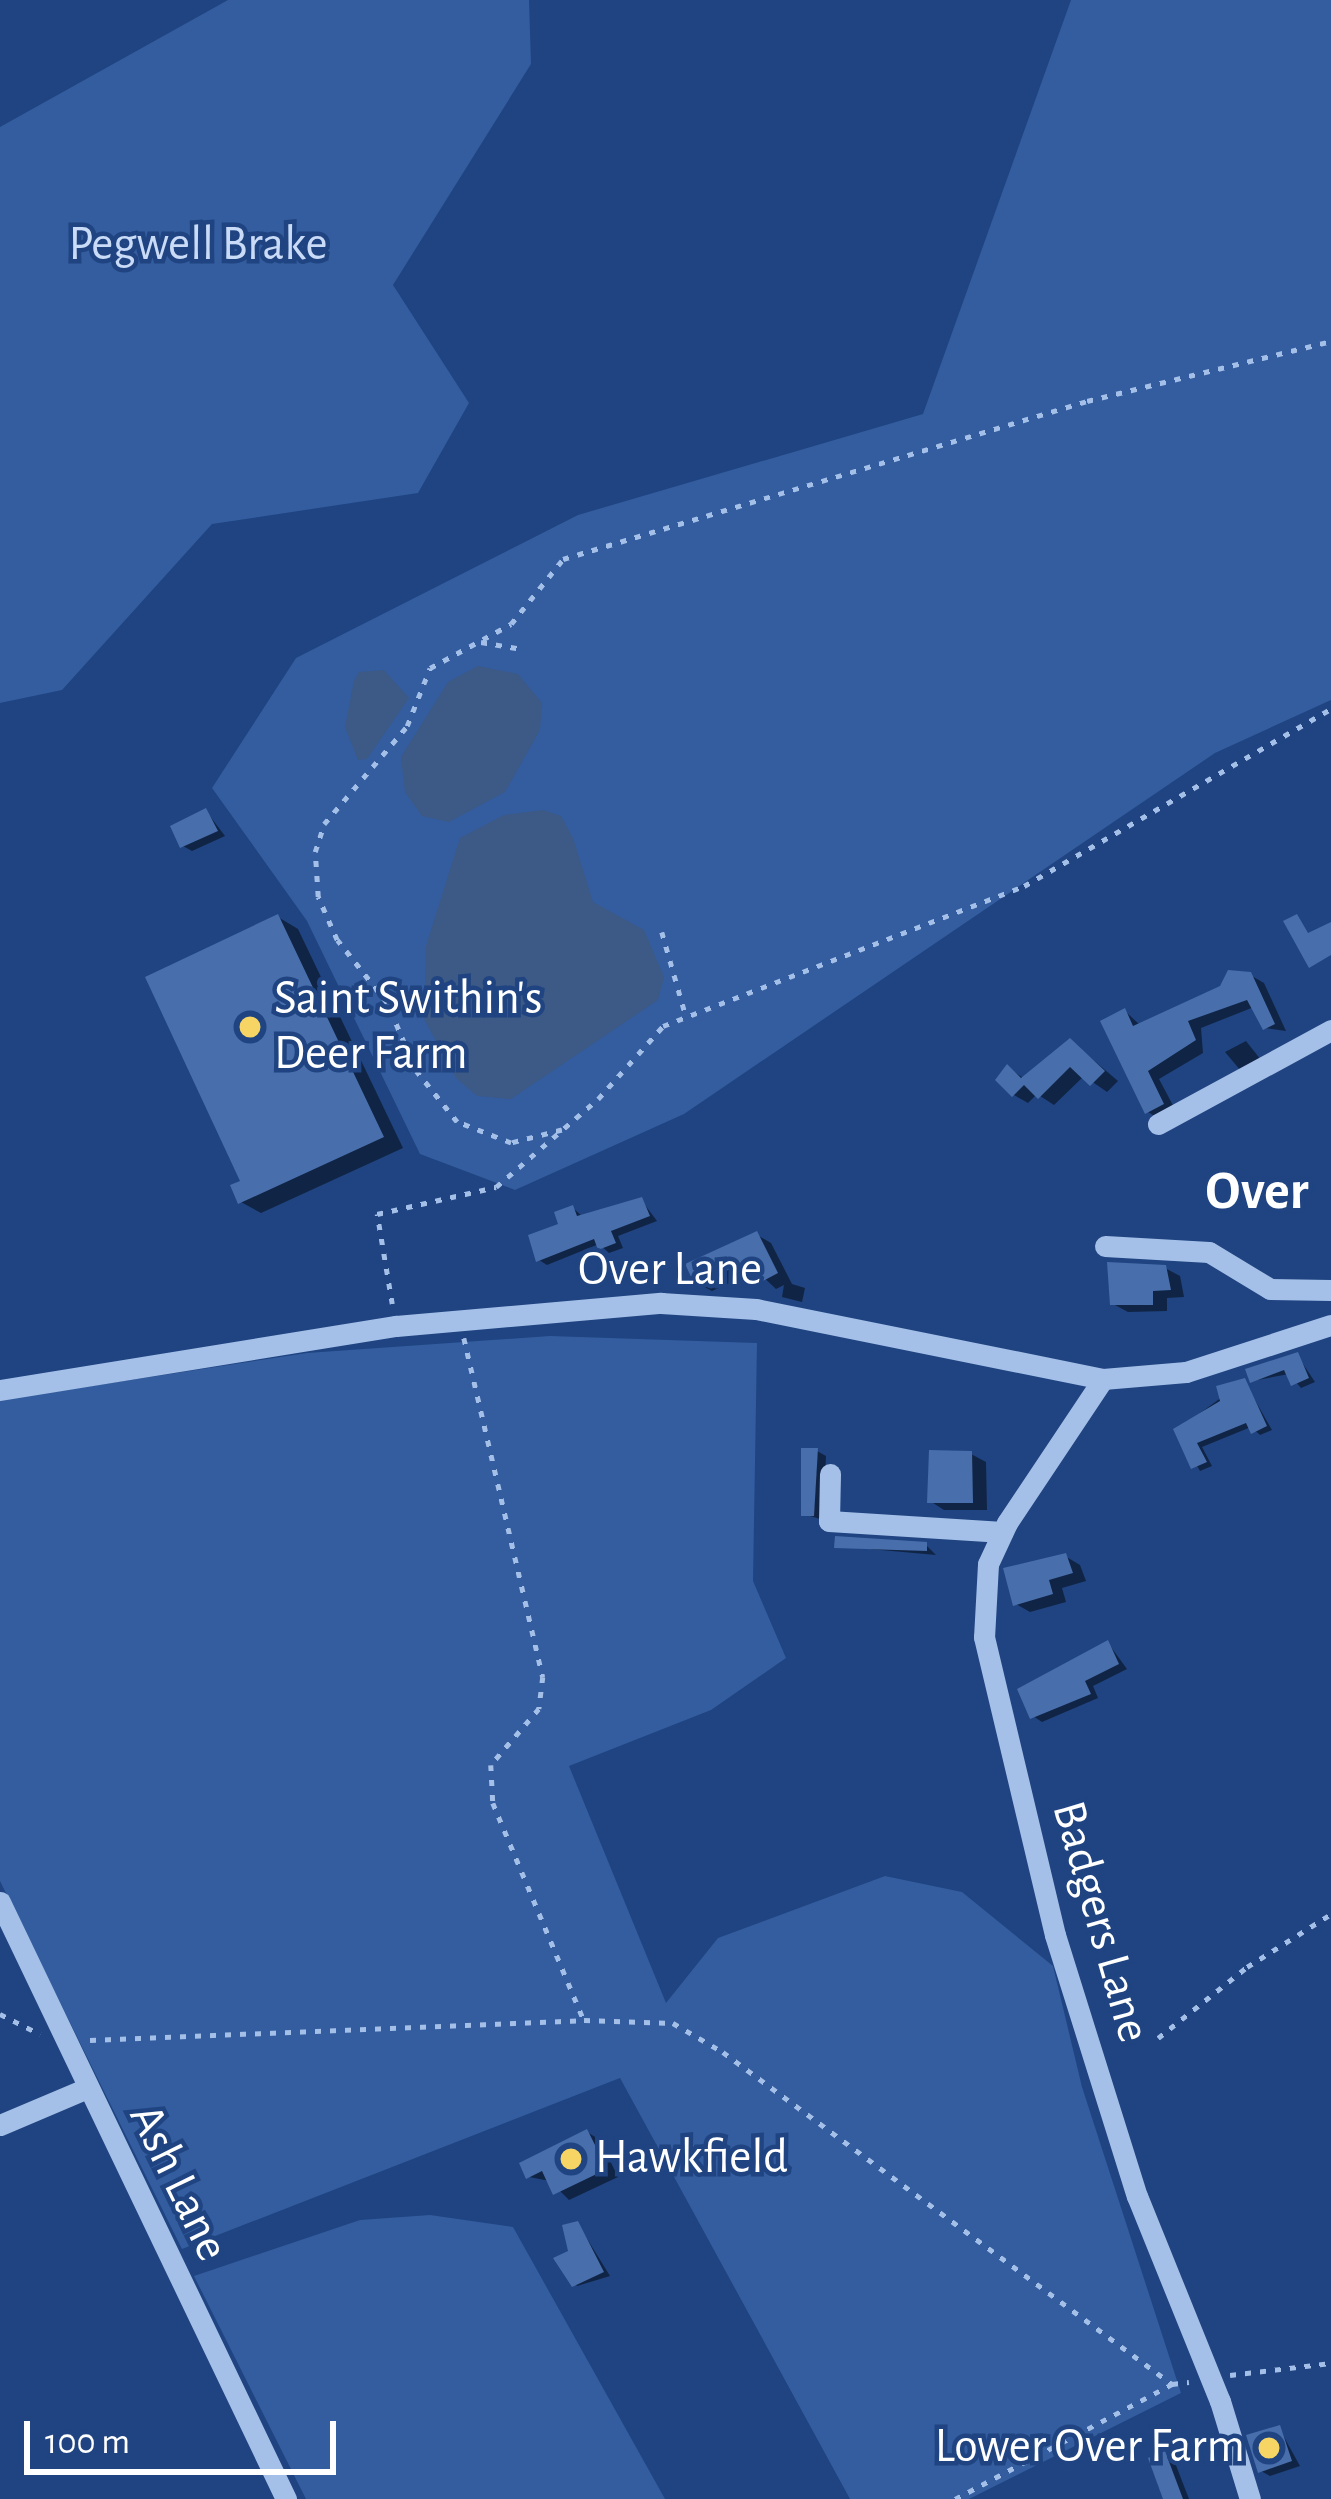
<!DOCTYPE html>
<style>
body{margin:0}
#map{position:relative;width:1331px;height:2499px;overflow:hidden;background:#1f4481;font-family:"Alegreya Sans",sans-serif}
div>[style]{position:absolute}
.green>*{inset:0;background:#335d9f}
.water>*{inset:0;background:#3d5985}
.shadow>*{inset:0;background:#0007}
.building>*{inset:0;background:#486eab}
.path>*{height:4.5px;margin-top:-2.25px;transform-origin:0;background:repeating-linear-gradient(90deg,#a5c0e8 0 6px,transparent 0 15px)}
.minor>*{height:21px;margin:-10.5px;padding:0 10.5px;transform-origin:10.5px;border-radius:10.5px;background:#a5c0e8}
.dots>*{width:33px;height:33px;translate:-50% -50%;box-sizing:border-box;border:6px solid #1f4481;border-radius:50%}
span{translate:-50% -50%;white-space:nowrap;text-align:center;line-height:1.15;-webkit-text-stroke:9px #1f4481;paint-order:stroke}
.park-label{font-size:48px;color:#c9dbf6}
.poi-label{font-size:48px;color:#fff}
.left{translate:0 -50%;text-align:left}
.right{translate:-100% -50%;text-align:right}
.street-label{font-size:48px;color:#fff}
.quarter-label{font-size:54px;color:#fff;font-weight:700}
.scale{position:absolute;left:24px;top:2421px;width:312px;height:54px;box-sizing:border-box;border:6px solid #fff;border-top:0;padding-left:15px;font-size:36px;line-height:42px;white-space:nowrap;color:#fff;-webkit-text-stroke:9px #1f4481;paint-order:stroke}
</style>
<div id="map">
<div class="green">
<div style="clip-path:polygon(228px 0,529px 0,531px 64px,393px 285px,469px 403px,418px 493px,212px 524px,62px 690px,0 703px,0 127px)"></div>
<div style="clip-path:polygon(1071px 0,1331px 0,1331px 700px,1215px 753px,684px 1114px,515px 1190px,420px 1154px,307px 921px,212px 788px,296px 658px,578px 515px,923px 414px)"></div>
<div style="clip-path:polygon(550px 1336px,757px 1343px,753px 1581px,786px 1658px,711px 1710px,569px 1766px,666px 2003px,718px 1938px,885px 1876px,962px 1892px,1053px 1966px,1082px 2087px,1181px 2393px,969px 2499px,850px 2499px,620px 2078px,182px 2249px,0 1881px,0 1400px,307px 1353px)"></div>
<div style="clip-path:polygon(430px 2215px,513px 2227px,665px 2499px,306px 2499px,194px 2276px,360px 2220px)"></div>
</div>
<div class="water">
<div style="clip-path:polygon(478px 666px,518px 674px,542px 703px,540px 730px,505px 792px,449px 822px,422px 816px,405px 792px,401px 757px,448px 682px)"></div>
<div style="clip-path:polygon(384px 670px,409px 698px,367px 759px,358px 760px,345px 727px,354px 681px,359px 672px)"></div>
<div style="clip-path:polygon(543px 810px,561px 816px,573px 838px,593px 902px,644px 930px,664px 977px,658px 1000px,511px 1099px,477px 1096px,456px 1078px,424px 1019px,426px 946px,460px 838px,504px 815px)"></div>
</div>
<div class="shadow">
<div style="clip-path:polygon(206px 811px,225px 836px,192px 851px,183px 846px)"></div>
<div style="clip-path:polygon(278px 917px,298px 929px,403px 1148px,261px 1213px,241px 1202px)"></div>
<div style="clip-path:polygon(1250px 975px,1264px 983px,1286px 1031px,1265px 1028px,1254px 1007px,1201px 1028px,1203px 1053px,1159px 1079px,1176px 1111px,1161px 1120px,1148px 1112px,1125px 1011px,1141px 1026px)"></div>
<div style="clip-path:polygon(1071px 1041px,1118px 1081px,1107px 1092px,1084px 1076px,1054px 1105px,1037px 1094px,1028px 1103px,1014px 1095px,1008px 1068px,1025px 1079px)"></div>
<div style="clip-path:polygon(1246px 1041px,1261px 1060px,1241px 1071px,1225px 1052px)"></div>
<div style="clip-path:polygon(642px 1201px,657px 1221px,618px 1236px,623px 1248px,609px 1253px,599px 1244px,547px 1265px,539px 1260px,573px 1208px,583px 1217px)"></div>
<div style="clip-path:polygon(757px 1235px,771px 1243px,792px 1284px,805px 1288px,802px 1302px,782px 1297px,784px 1285px,776px 1289px,757px 1271px,712px 1291px,697px 1283px)"></div>
<div style="clip-path:polygon(1165px 1268px,1180px 1276px,1184px 1297px,1167px 1298px,1167px 1311px,1128px 1312px,1113px 1304px)"></div>
<div style="clip-path:polygon(1297px 1355px,1315px 1382px,1301px 1388px,1289px 1374px,1252px 1381px)"></div>
<div style="clip-path:polygon(1244px 1381px,1272px 1430px,1260px 1435px,1251px 1427px,1202px 1447px,1212px 1466px,1200px 1471px,1177px 1430px)"></div>
<div style="clip-path:polygon(817px 1451px,826px 1456px,823px 1520px,804px 1514px)"></div>
<div style="clip-path:polygon(971px 1454px,986px 1462px,987px 1510px,944px 1510px,930px 1501px)"></div>
<div style="clip-path:polygon(926px 1545px,936px 1555px,837px 1546px)"></div>
<div style="clip-path:polygon(1065px 1556px,1080px 1565px,1086px 1581px,1062px 1588px,1066px 1602px,1030px 1612px,1016px 1604px)"></div>
<div style="clip-path:polygon(1108px 1643px,1127px 1669px,1093px 1686px,1098px 1698px,1042px 1722px,1033px 1716px)"></div>
<div style="clip-path:polygon(587px 2132px,600px 2140px,618px 2177px,569px 2200px,550px 2181px,529px 2177px)"></div>
<div style="clip-path:polygon(578px 2224px,610px 2276px,577px 2286px,557px 2259px,571px 2252px)"></div>
<div style="clip-path:polygon(1279px 2428px,1300px 2466px,1270px 2476px,1261px 2471px)"></div>
<div style="clip-path:polygon(1164px 2455px,1174px 2460px,1189px 2499px,1167px 2499px)"></div>
</div>
<div class="building">
<div style="clip-path:polygon(206px 808px,218px 831px,180px 848px,170px 826px)"></div>
<div style="clip-path:polygon(278px 914px,384px 1137px,238px 1204px,230px 1185px,240px 1181px,145px 977px)"></div>
<div style="clip-path:polygon(1297px 914px,1308px 933px,1331px 922px,1331px 955px,1309px 968px,1283px 921px)"></div>
<div style="clip-path:polygon(1228px 970px,1251px 972px,1275px 1024px,1263px 1030px,1247px 1000px,1188px 1021px,1196px 1040px,1148px 1071px,1164px 1104px,1145px 1114px,1100px 1021px,1125px 1008px,1133px 1026px,1220px 986px)"></div>
<div style="clip-path:polygon(1070px 1038px,1105px 1071px,1090px 1086px,1070px 1067px,1038px 1099px,1024px 1085px,1012px 1097px,995px 1080px,1007px 1064px,1021px 1078px)"></div>
<div style="clip-path:polygon(642px 1197px,650px 1216px,611px 1231px,616px 1243px,598px 1250px,594px 1239px,536px 1262px,528px 1235px,558px 1224px,554px 1212px,573px 1205px,577px 1216px)"></div>
<div style="clip-path:polygon(757px 1231px,778px 1273px,759px 1283px,748px 1261px,695px 1285px,685px 1264px)"></div>
<div style="clip-path:polygon(1107px 1262px,1166px 1265px,1171px 1290px,1153px 1291px,1153px 1305px,1110px 1305px)"></div>
<div style="clip-path:polygon(1298px 1352px,1309px 1378px,1291px 1386px,1284px 1370px,1250px 1383px,1245px 1369px)"></div>
<div style="clip-path:polygon(1245px 1378px,1267px 1426px,1251px 1434px,1246px 1423px,1197px 1443px,1207px 1462px,1191px 1469px,1173px 1429px,1220px 1401px,1216px 1386px)"></div>
<div style="clip-path:polygon(801px 1448px,818px 1448px,814px 1516px,801px 1516px)"></div>
<div style="clip-path:polygon(929px 1450px,972px 1451px,973px 1503px,927px 1503px)"></div>
<div style="clip-path:polygon(835px 1536px,927px 1542px,927px 1551px,834px 1548px)"></div>
<div style="clip-path:polygon(1066px 1553px,1073px 1573px,1049px 1580px,1053px 1594px,1013px 1606px,1003px 1568px)"></div>
<div style="clip-path:polygon(1108px 1640px,1119px 1664px,1085px 1681px,1091px 1694px,1030px 1719px,1017px 1689px)"></div>
<div style="clip-path:polygon(587px 2129px,607px 2169px,553px 2195px,542px 2171px,526px 2179px,519px 2163px)"></div>
<div style="clip-path:polygon(578px 2221px,604px 2272px,572px 2287px,553px 2258px,568px 2251px,562px 2225px)"></div>
<div style="clip-path:polygon(1280px 2425px,1292px 2461px,1258px 2473px,1246px 2435px)"></div>
<div style="clip-path:polygon(1165px 2451px,1183px 2499px,1163px 2499px,1148px 2458px)"></div>
</div>
<div class="path">
<div style="left:481px;top:642px;width:42px;rotate:9.7deg"></div>
<div style="left:662px;top:932px;width:84px;rotate:74.1deg"></div>
<div style="left:562px;top:1130px;width:53px;rotate:165.7deg"></div>
<div style="left:511px;top:1143px;width:58px;rotate:-158.7deg"></div>
<div style="left:457px;top:1122px;width:65px;rotate:-128.8deg"></div>
<div style="left:416px;top:1071px;width:74px;rotate:-113.1deg"></div>
<div style="left:387px;top:1003px;width:80px;rotate:-128.4deg"></div>
<div style="left:337px;top:940px;width:47px;rotate:-113.8deg"></div>
<div style="left:318px;top:897px;width:45px;rotate:-93.8deg"></div>
<div style="left:315px;top:852px;width:29px;rotate:-72deg"></div>
<div style="left:324px;top:824px;width:128px;rotate:-49.7deg"></div>
<div style="left:407px;top:726px;width:62px;rotate:-68.4deg"></div>
<div style="left:430px;top:668px;width:92px;rotate:-28.5deg"></div>
<div style="left:511px;top:624px;width:83px;rotate:-51.3deg"></div>
<div style="left:563px;top:559px;width:547px;rotate:-16.78deg"></div>
<div style="left:1087px;top:401px;width:251px;rotate:-13.8deg"></div>
<div style="left:392px;top:1304px;width:91px;rotate:-99.5deg"></div>
<div style="left:377px;top:1214px;width:122px;rotate:-12.8deg"></div>
<div style="left:496px;top:1187px;width:135px;rotate:-40.8deg"></div>
<div style="left:598px;top:1099px;width:98px;rotate:-48.3deg"></div>
<div style="left:663px;top:1026px;width:387px;rotate:-21.2deg"></div>
<div style="left:1024px;top:886px;width:354px;rotate:-30deg"></div>
<div style="left:464px;top:1338px;width:348px;rotate:76.9deg"></div>
<div style="left:543px;top:1677px;width:32px;rotate:97deg"></div>
<div style="left:539px;top:1709px;width:74px;rotate:130.6deg"></div>
<div style="left:491px;top:1765px;width:38px;rotate:87deg"></div>
<div style="left:493px;top:1803px;width:233px;rotate:67.3deg"></div>
<div style="left:0;top:2014px;width:45px;rotate:26.6deg"></div>
<div style="left:1158px;top:2038px;width:114px;rotate:-38.6deg"></div>
<div style="left:1247px;top:1967px;width:99px;rotate:-32.2deg"></div>
<div style="left:90px;top:2040px;width:494px;rotate:-2.3deg"></div>
<div style="left:584px;top:2020px;width:89px;rotate:1.9deg"></div>
<div style="left:673px;top:2023px;width:58px;rotate:30.1deg"></div>
<div style="left:723px;top:2052px;width:558px;rotate:36.48deg"></div>
<div style="left:1230px;top:2375px;width:102px;rotate:-6.8deg"></div>
<div style="left:955px;top:2499px;width:246px;rotate:-27.9deg"></div>
<div style="left:1172px;top:2384px;width:17px;rotate:-7deg"></div>
</div>
<div class="minor">
<div style="left:1158px;top:1124px;width:197px;rotate:-28.5deg"></div>
<div style="left:1105px;top:1246px;width:104px;rotate:3.3deg"></div>
<div style="left:1209px;top:1252px;width:71px;rotate:31.2deg"></div>
<div style="left:1270px;top:1289px;width:61px;rotate:0.9deg"></div>
<div style="left:1103px;top:1379px;width:173px;rotate:123.7deg"></div>
<div style="left:1007px;top:1523px;width:45px;rotate:114.9deg"></div>
<div style="left:988px;top:1564px;width:73px;rotate:93.1deg"></div>
<div style="left:984px;top:1637px;width:306px;rotate:76.6deg"></div>
<div style="left:1055px;top:1935px;width:274px;rotate:72.6deg"></div>
<div style="left:1137px;top:2196px;width:221px;rotate:68deg"></div>
<div style="left:1220px;top:2401px;width:102px;rotate:73deg"></div>
<div style="left:0;top:1390px;width:401px;rotate:-9.2deg"></div>
<div style="left:396px;top:1326px;width:266px;rotate:-5deg"></div>
<div style="left:661px;top:1303px;width:95px;rotate:3.6deg"></div>
<div style="left:756px;top:1309px;width:354px;rotate:11.4deg"></div>
<div style="left:1103px;top:1379px;width:83px;rotate:-4.8deg"></div>
<div style="left:1186px;top:1372px;width:152px;rotate:-18deg"></div>
<div style="left:830px;top:1474px;width:47px;rotate:91.2deg"></div>
<div style="left:829px;top:1521px;width:174px;rotate:3.6deg"></div>
<div style="left:0;top:1902px;width:662px;rotate:64.4deg"></div>
<div style="left:0;top:2125px;width:92px;rotate:-23deg"></div>
</div>
<div class="dots">
<div style="left:250px;top:1027px;background:#f6d565"></div>
<div style="left:571px;top:2159px;background:#f6d565"></div>
<div style="left:1269px;top:2448px;background:#f6d565"></div>
</div>
<div class="park-label">
<span style="left:198px;top:246px">Pegwell Brake</span>
</div>
<div class="poi-label">
<span class="left" style="left:274px;top:1027px">Saint Swithin's<br>Deer Farm</span>
<span class="left" style="left:595px;top:2159px">Hawkfield</span>
<span class="right" style="left:1245px;top:2448px">Lower Over Farm</span>
</div>
<div class="street-label">
<span style="left:670px;top:1271px">Over Lane</span>
<span style="left:1100px;top:1922px;rotate:74deg">Badgers Lane</span>
<span style="left:178px;top:2183px;rotate:64deg">Ash Lane</span>
</div>
<div class="quarter-label">
<span style="left:1257px;top:1192px">Over</span>
</div>
<div class="scale">100 m</div>
</div>
